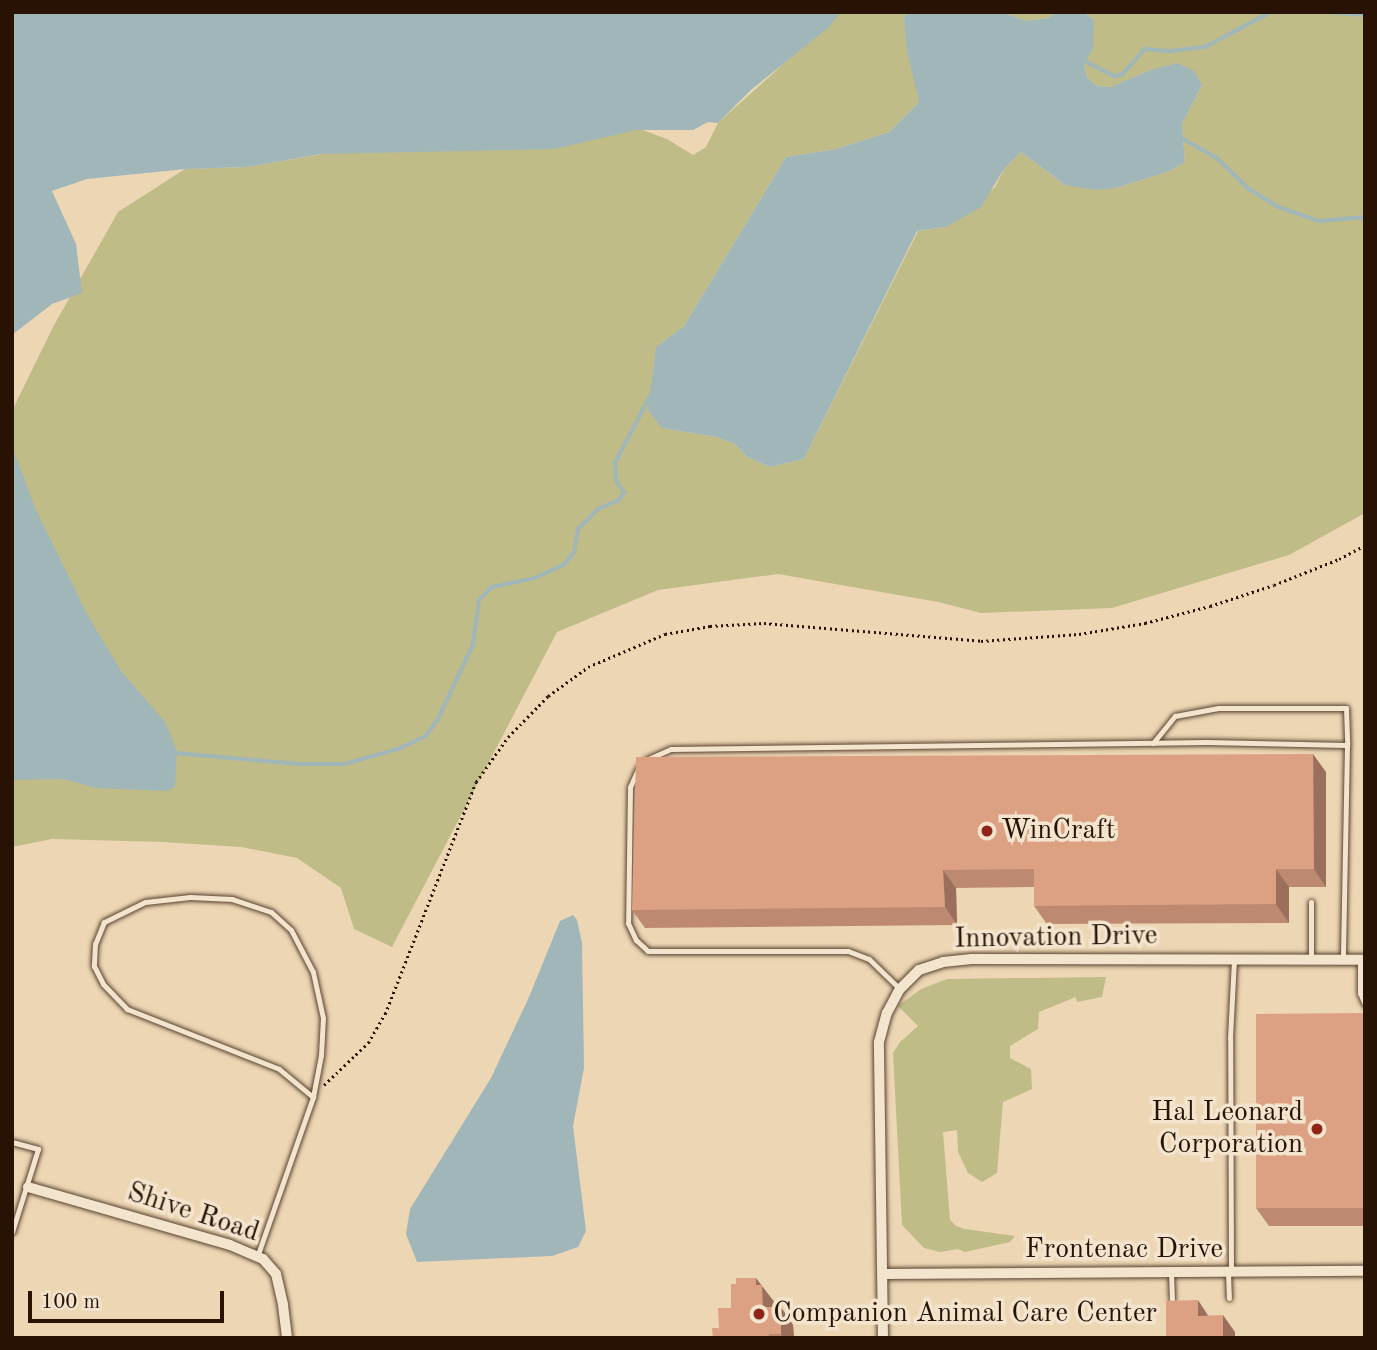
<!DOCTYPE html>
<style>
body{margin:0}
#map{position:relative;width:1377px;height:1350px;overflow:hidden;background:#edd6b4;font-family:"Old Standard TT",serif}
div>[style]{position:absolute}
.green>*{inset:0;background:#bfbc88}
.water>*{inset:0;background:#a0b6b9}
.stream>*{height:3.5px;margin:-1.75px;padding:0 1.75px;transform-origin:1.75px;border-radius:1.75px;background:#a0b6b9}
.path>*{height:2.5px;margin-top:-1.25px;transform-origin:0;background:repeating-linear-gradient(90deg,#271204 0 2px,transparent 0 5.5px)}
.roads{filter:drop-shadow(0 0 2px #584330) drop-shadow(0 0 2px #584330)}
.lane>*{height:5px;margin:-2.5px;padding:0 2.5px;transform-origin:2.5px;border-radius:2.5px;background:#f3e4ce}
.street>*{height:10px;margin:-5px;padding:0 5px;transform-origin:5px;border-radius:5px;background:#f3e4ce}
.wall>*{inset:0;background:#bd8a71}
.shaded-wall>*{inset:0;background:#9a705c}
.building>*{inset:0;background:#dca083}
.dots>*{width:19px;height:19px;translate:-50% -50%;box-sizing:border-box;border:4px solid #f3e4ce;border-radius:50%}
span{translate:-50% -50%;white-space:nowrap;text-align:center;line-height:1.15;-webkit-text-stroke:7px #f3e4ce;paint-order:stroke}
.poi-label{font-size:28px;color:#271204}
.left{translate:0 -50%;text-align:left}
.right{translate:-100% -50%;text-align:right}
.street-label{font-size:28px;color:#271204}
.frame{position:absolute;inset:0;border:14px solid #271204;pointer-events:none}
.scale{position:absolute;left:28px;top:1291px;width:196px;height:32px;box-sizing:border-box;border:4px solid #271204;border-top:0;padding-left:9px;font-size:21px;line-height:24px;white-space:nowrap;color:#271204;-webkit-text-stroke:5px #f3e4ce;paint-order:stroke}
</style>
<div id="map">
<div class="green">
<div style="clip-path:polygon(841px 12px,908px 12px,904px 17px,919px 102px,889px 132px,836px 149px,786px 157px,684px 326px,656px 347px,652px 381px,662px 428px,716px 437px,735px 444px,747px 457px,770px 467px,804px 459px,918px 231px,946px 227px,995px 187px,1004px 169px,1021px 152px,1065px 185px,1116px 188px,1170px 171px,1185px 162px,1182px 124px,1202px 85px,1150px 70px,1111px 87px,1097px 86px,1087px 77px,1084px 64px,1094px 20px,1083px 12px,1365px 12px,1365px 513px,1289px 555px,1112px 608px,981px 613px,938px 602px,778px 574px,658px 590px,557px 632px,392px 947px,354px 929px,341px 888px,297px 858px,241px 847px,163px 842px,52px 839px,12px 847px,12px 411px,53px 327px,118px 212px,185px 169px,248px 167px,345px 150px,406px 151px,521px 137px,640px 129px,667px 139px,693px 155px,706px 147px,718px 123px)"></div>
<div style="clip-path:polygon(1002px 12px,1057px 12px,1048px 18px,1026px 21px)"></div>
<div style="clip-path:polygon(1106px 977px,1102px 997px,1077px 1002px,1076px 997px,1039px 1012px,1038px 1029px,1010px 1046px,1010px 1058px,1031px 1069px,1032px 1089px,1003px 1102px,997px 1173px,982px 1182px,968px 1173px,958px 1152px,957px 1130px,943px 1132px,950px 1220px,956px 1226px,965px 1229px,1015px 1236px,1010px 1242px,965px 1252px,958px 1249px,940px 1252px,924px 1248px,902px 1225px,893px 1053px,900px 1042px,918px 1026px,898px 1006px,921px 989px,947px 979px)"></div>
</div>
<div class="water">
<div style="clip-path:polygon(12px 12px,841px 12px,829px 27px,751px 90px,718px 123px,708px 122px,693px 130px,636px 130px,554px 149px,321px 154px,248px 167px,185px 169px,87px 179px,52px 191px,76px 244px,82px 293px,52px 304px,12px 335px)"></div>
<div style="clip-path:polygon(908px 12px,1002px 12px,1026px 21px,1048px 18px,1057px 12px,1083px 12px,1094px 20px,1093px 48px,1084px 64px,1087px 77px,1097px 86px,1111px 87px,1150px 70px,1178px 63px,1194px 71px,1202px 85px,1182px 124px,1185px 162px,1170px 171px,1116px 188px,1095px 190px,1065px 185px,1021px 152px,1004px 169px,981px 207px,946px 227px,917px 231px,804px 459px,770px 467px,747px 457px,735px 444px,716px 437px,662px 428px,648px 410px,656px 347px,684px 326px,786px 157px,836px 149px,889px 132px,919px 102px,907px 51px,904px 17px)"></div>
<div style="clip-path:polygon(12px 446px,35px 508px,87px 614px,121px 671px,165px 722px,177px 751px,175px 787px,167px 791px,96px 788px,63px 779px,12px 780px)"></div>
<div style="clip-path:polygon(573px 915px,577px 920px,582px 943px,584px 1068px,573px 1126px,586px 1231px,578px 1247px,552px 1256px,417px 1262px,406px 1234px,410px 1209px,491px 1078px,529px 997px,560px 921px)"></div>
</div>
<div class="stream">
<div style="left:1325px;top:12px;width:40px;rotate:4.3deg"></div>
<div style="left:1085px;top:61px;width:34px;rotate:27deg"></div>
<div style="left:1115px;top:76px;width:8px;rotate:-14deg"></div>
<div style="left:1123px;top:74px;width:33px;rotate:-49deg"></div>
<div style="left:1145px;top:49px;width:25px;rotate:5deg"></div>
<div style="left:1170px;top:51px;width:35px;rotate:-7deg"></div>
<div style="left:1205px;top:47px;width:75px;rotate:-27.9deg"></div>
<div style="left:1182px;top:138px;width:40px;rotate:29.7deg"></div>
<div style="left:1217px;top:158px;width:43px;rotate:44.1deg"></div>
<div style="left:1248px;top:188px;width:36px;rotate:32deg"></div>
<div style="left:1279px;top:207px;width:42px;rotate:19.3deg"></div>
<div style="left:1319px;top:221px;width:46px;rotate:-5deg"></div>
<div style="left:176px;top:753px;width:124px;rotate:5.1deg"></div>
<div style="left:300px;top:764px;width:45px"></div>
<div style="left:345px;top:764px;width:58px;rotate:-15.9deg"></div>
<div style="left:401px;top:748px;width:28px;rotate:-26deg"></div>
<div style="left:426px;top:736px;width:19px;rotate:-54deg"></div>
<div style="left:437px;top:721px;width:84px;rotate:-64.7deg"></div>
<div style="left:473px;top:645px;width:45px;rotate:-82.4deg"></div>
<div style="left:479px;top:600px;width:18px;rotate:-45deg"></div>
<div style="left:492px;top:587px;width:44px;rotate:-11.8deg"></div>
<div style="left:535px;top:578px;width:33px;rotate:-25deg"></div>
<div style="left:565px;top:564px;width:15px;rotate:-53deg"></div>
<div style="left:574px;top:552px;width:23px;rotate:-80deg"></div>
<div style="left:578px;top:529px;width:28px;rotate:-45deg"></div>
<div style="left:598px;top:509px;width:23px;rotate:-23deg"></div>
<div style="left:619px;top:500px;width:9px;rotate:-54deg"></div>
<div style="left:624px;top:493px;width:14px;rotate:-124deg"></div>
<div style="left:616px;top:481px;width:18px;rotate:-93deg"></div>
<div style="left:615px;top:463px;width:76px;rotate:-62.4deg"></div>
</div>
<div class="path">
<div style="left:324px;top:1085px;width:61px;rotate:-43.7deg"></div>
<div style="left:368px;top:1043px;width:34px;rotate:-60deg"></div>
<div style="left:385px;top:1014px;width:249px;rotate:-68.6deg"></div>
<div style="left:476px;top:782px;width:55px;rotate:-54.6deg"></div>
<div style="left:508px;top:737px;width:57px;rotate:-45.7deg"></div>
<div style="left:548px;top:696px;width:49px;rotate:-35.9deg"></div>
<div style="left:588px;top:667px;width:84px;rotate:-23.2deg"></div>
<div style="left:665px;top:634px;width:46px;rotate:-10.1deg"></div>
<div style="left:710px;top:626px;width:54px;rotate:-3.2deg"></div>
<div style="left:764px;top:623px;width:218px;rotate:4.7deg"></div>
<div style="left:981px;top:641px;width:98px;rotate:-4.1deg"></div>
<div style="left:1079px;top:634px;width:67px;rotate:-9.5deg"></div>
<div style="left:1145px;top:623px;width:67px;rotate:-14.7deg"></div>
<div style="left:1210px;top:606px;width:67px;rotate:-18.2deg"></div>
<div style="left:1274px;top:585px;width:70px;rotate:-21.8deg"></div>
<div style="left:1339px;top:559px;width:30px;rotate:-28deg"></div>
</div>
<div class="roads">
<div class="lane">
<div style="left:1153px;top:743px;width:35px;rotate:-51deg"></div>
<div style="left:1175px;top:716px;width:44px;rotate:-10.5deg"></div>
<div style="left:1218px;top:708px;width:128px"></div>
<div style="left:1346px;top:708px;width:37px;rotate:88deg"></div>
<div style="left:646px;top:760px;width:27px;rotate:-24deg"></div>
<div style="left:671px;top:749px;width:536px;rotate:-0.75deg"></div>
<div style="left:1207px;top:742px;width:140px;rotate:1.2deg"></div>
<div style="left:1347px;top:745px;width:214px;rotate:91.1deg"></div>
<div style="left:639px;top:767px;width:22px;rotate:114deg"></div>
<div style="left:630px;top:787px;width:136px;rotate:90.8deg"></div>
<div style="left:628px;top:923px;width:19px;rotate:65deg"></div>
<div style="left:636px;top:940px;width:16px;rotate:43deg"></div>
<div style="left:648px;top:951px;width:200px"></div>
<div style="left:848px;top:951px;width:22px;rotate:21deg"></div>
<div style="left:869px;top:959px;width:43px;rotate:44.1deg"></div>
<div style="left:1311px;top:960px;width:58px;rotate:-90deg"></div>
<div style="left:1360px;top:960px;width:33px;rotate:90deg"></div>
<div style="left:1360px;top:993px;width:12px;rotate:66deg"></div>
<div style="left:12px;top:1142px;width:27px;rotate:15deg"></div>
<div style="left:38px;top:1149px;width:87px;rotate:107.4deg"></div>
<div style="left:257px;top:1257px;width:170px;rotate:-70.7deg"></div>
<div style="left:313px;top:1097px;width:43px;rotate:-79.2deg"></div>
<div style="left:321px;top:1055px;width:37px;rotate:-87deg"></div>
<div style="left:323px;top:1018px;width:47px;rotate:-102.3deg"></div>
<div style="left:313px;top:972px;width:47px;rotate:-117.6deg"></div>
<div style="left:291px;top:930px;width:27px;rotate:-138deg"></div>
<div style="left:271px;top:912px;width:41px;rotate:-161.6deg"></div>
<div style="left:232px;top:899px;width:42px;rotate:-177.3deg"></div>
<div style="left:190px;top:897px;width:45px;rotate:173.7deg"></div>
<div style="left:145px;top:902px;width:46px;rotate:154deg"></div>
<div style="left:104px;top:922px;width:24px;rotate:112deg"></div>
<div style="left:95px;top:944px;width:22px;rotate:93deg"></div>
<div style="left:94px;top:966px;width:20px;rotate:63deg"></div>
<div style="left:103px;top:984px;width:35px;rotate:46deg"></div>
<div style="left:127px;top:1009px;width:163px;rotate:21.5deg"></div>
<div style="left:279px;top:1069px;width:44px;rotate:39.5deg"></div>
<div style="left:1231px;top:1271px;width:233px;rotate:-90.2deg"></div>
<div style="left:1230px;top:1038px;width:78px;rotate:-87.1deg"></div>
<div style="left:1171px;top:1272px;width:27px;rotate:88deg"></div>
<div style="left:1228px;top:1272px;width:26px;rotate:88deg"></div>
</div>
<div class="street">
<div style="left:28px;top:1187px;width:210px;rotate:16deg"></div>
<div style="left:230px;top:1245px;width:36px;rotate:23deg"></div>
<div style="left:263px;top:1259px;width:20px;rotate:49deg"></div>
<div style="left:276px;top:1274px;width:32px;rotate:77deg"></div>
<div style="left:283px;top:1305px;width:33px;rotate:83deg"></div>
<div style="left:883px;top:1274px;width:482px;rotate:-0.4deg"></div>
<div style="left:883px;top:1338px;width:296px;rotate:-90.8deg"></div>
<div style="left:879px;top:1042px;width:30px;rotate:-75deg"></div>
<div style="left:887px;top:1013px;width:27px;rotate:-62deg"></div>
<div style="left:900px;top:989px;width:27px;rotate:-45deg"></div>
<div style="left:919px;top:970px;width:25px;rotate:-18deg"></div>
<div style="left:943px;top:962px;width:29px;rotate:-6deg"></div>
<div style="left:972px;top:959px;width:393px;rotate:0.1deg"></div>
</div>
</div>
<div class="wall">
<div style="clip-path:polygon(1326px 772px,1326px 887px,1289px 887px,1289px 923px,1047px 924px,1034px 906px,1034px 887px,956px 888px,957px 925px,645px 928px,632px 910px)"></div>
<div style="clip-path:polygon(1365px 1013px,1365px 1226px,1269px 1226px,1256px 1208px)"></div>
<div style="clip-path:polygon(761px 1285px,775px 1303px,775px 1307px,793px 1325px,794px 1338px,713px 1338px,731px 1308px)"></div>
</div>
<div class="shaded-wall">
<div style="clip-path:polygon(1313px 754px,1326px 772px,1326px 887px,1314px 869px)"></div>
<div style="clip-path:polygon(1276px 869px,1289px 887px,1289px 923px,1276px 904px)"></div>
<div style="clip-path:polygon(943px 870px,956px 888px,957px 925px,945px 907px)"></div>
<div style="clip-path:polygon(756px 1278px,775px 1303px,775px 1326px,763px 1307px,756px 1285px)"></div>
<div style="clip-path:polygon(1198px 1300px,1209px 1317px,1198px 1316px)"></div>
<div style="clip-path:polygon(781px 1307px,793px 1325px,794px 1338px,783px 1338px,781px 1334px)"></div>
<div style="clip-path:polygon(1223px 1315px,1235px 1332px,1235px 1338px,1223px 1338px)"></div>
</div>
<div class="building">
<div style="clip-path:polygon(1364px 622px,1365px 622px,1365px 712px)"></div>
<div style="clip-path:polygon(1313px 754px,1314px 869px,1276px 869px,1276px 904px,1034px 906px,1034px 869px,943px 870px,945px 907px,632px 910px,636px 757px)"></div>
<div style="clip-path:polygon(1365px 1013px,1365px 1208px,1256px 1208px,1256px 1014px)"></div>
<div style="clip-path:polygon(736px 1278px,756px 1278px,756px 1285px,762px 1285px,763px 1307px,781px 1307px,781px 1334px,769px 1334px,769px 1338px,713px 1338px,712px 1328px,719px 1328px,718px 1308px,731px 1308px,731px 1284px,736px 1284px)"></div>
<div style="clip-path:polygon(1198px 1300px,1198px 1316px,1223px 1315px,1223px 1338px,1166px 1338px,1166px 1301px)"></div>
</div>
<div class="dots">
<div style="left:987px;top:831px;background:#8f2418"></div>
<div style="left:1317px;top:1129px;background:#8f2418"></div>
<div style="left:759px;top:1314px;background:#8f2418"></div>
</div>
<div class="poi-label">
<span class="left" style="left:1001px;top:831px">WinCraft</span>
<span class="right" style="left:1303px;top:1129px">Hal Leonard<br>Corporation</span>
<span class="left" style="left:773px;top:1314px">Companion Animal Care Center</span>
</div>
<div class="street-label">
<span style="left:1056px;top:938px;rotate:-1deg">Innovation Drive</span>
<span style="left:193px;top:1213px;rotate:18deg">Shive Road</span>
<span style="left:1124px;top:1250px">Frontenac Drive</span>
</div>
<div class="frame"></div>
<div class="scale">100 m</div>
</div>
